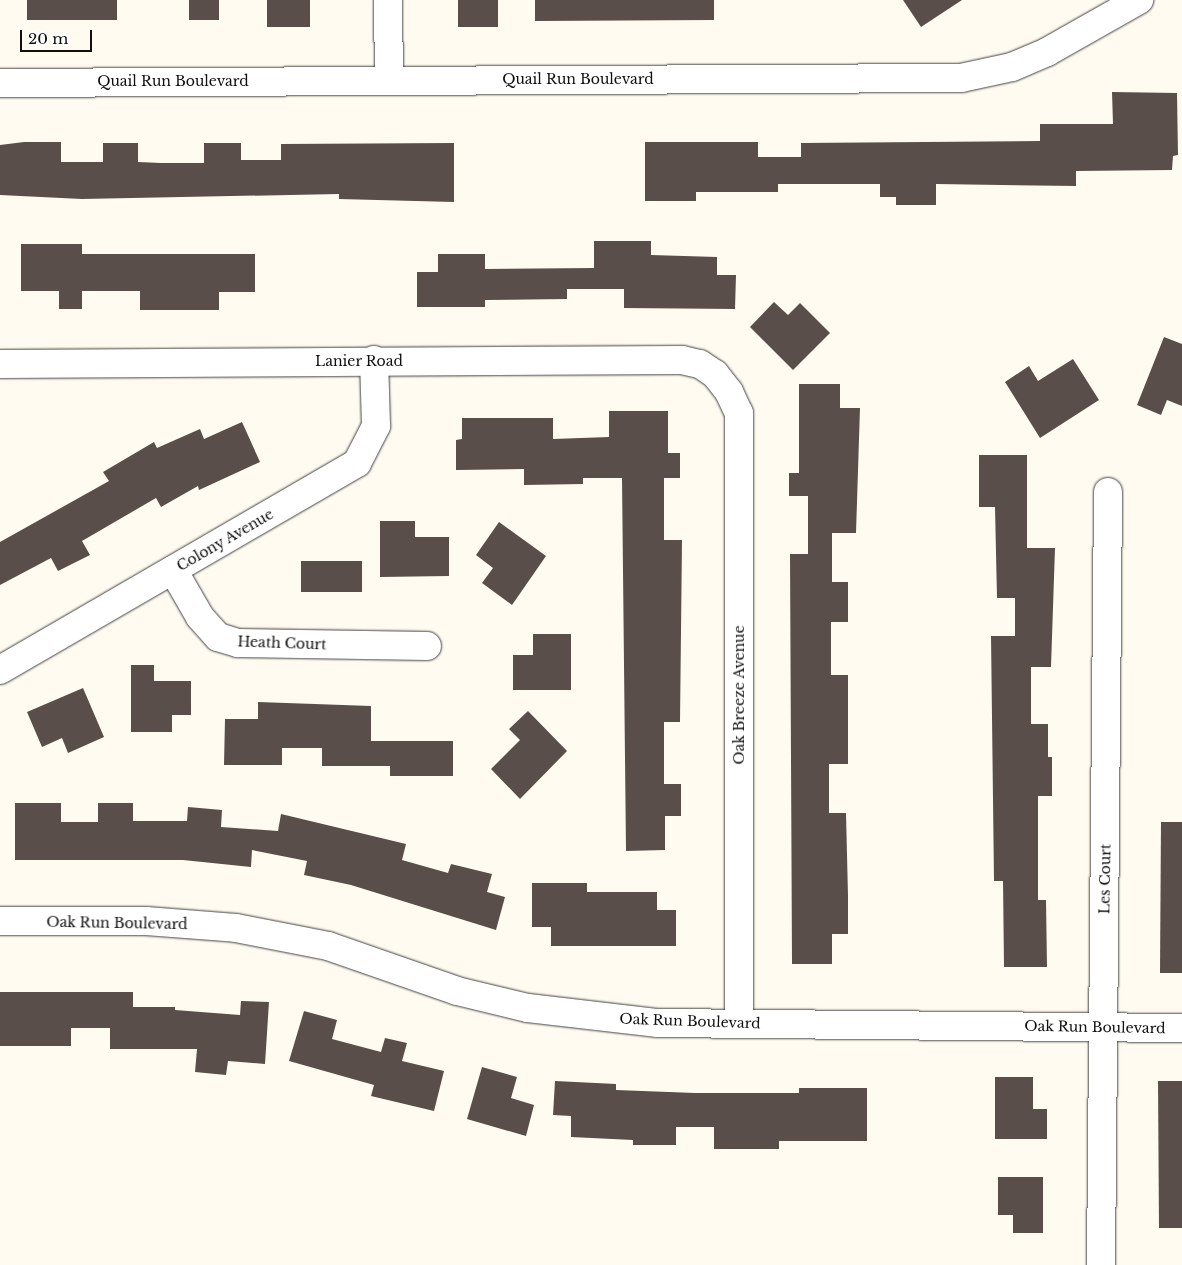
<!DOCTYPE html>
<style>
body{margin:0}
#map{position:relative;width:1182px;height:1265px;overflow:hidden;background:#fffbf1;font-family:"Libre Baskerville",serif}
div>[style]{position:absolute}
.building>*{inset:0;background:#594e4a}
.roads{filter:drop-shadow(0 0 1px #424242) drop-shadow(0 0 1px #424242)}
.minor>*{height:28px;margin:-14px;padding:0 14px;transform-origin:14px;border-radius:14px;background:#fff}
.tertiary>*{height:28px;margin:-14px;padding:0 14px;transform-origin:14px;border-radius:14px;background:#fff}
span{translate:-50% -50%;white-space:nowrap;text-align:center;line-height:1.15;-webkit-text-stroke:5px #fff;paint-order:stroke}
.street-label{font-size:14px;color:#0f0f0f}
.scale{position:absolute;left:20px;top:30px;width:72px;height:22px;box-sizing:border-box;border:2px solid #0f0f0f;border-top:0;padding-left:6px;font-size:15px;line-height:18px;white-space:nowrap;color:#0f0f0f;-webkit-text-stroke:4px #fff;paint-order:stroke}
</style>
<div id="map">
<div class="building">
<div style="clip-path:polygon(27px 0,117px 0,117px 20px,27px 20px)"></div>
<div style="clip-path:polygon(189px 0,219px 0,219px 20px,189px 20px)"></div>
<div style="clip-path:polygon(267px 0,310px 0,310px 27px,267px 27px)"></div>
<div style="clip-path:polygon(458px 0,498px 0,498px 27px,458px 27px)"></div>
<div style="clip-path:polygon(535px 0,714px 0,714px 20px,535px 21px)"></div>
<div style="clip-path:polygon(903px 0,962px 0,921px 27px)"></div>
<div style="clip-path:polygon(1112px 92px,1177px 93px,1178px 155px,1173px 156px,1172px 170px,1076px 171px,1076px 186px,936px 184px,936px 205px,896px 205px,896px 197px,880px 197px,880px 184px,778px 184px,778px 192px,696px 192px,696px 201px,645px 201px,645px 142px,758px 142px,758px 157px,801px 157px,801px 143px,1040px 141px,1040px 124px,1113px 124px)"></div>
<div style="clip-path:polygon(24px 142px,61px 142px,61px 162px,103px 162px,103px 143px,138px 143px,138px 162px,161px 163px,204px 163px,204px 143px,241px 143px,241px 160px,281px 160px,281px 144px,454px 143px,454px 202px,339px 199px,339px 194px,82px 199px,0 195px,0 145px)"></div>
<div style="clip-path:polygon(594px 241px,651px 241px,651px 255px,717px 257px,717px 275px,736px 275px,735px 309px,624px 308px,624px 289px,567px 289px,567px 299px,485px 300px,485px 307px,417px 307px,417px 272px,438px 272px,438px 254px,485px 254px,485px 269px,594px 268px)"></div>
<div style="clip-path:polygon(21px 244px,82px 244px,82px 254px,255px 254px,255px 292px,219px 292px,219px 310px,140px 310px,140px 291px,82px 291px,82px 309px,59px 309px,59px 291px,21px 291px)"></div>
<div style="clip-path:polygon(774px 302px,788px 315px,800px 303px,830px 333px,793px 370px,750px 327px)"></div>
<div style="clip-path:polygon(1164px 337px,1182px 344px,1182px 406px,1167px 400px,1161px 415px,1137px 405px)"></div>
<div style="clip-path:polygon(1073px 359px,1099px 400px,1040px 438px,1005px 382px,1029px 366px,1038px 381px)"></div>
<div style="clip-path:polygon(799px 384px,840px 384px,840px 408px,860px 408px,856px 533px,832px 533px,832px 582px,848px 582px,848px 622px,831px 622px,831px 675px,848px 675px,848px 764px,829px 764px,829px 813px,846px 813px,848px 896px,848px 934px,832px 934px,832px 964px,792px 964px,790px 554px,808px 554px,808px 496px,789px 496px,789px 473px,799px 473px)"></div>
<div style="clip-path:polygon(609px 411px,668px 411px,668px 453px,680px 453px,680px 478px,664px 478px,664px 540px,682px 540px,680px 722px,664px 722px,664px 784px,681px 784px,681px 816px,665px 816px,665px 850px,626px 851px,622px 478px,583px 478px,583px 484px,524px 485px,524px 469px,456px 470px,456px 440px,462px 439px,462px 418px,553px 418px,553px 439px,609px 437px)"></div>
<div style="clip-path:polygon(242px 422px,260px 462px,199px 490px,198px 486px,161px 507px,156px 498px,82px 541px,90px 555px,58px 571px,51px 558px,0 585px,0 542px,109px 481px,103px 472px,154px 442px,157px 448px,200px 429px,204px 439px)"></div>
<div style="clip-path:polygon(979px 455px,1027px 455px,1027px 548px,1055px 548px,1051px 667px,1031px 667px,1031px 724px,1048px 724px,1048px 757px,1052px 757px,1052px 796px,1038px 796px,1038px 900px,1046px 900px,1047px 967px,1004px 967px,1003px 881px,994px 881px,991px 636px,1015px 636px,1015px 598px,997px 598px,995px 507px,979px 507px)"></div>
<div style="clip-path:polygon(380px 521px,415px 521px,415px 537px,449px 537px,449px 576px,380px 577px)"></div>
<div style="clip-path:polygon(499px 522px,546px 556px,512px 605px,482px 583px,493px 568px,476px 555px)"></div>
<div style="clip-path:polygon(301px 561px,362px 561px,362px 592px,301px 592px)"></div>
<div style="clip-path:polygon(533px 634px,571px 634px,571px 690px,513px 690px,513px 655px,533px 655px)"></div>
<div style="clip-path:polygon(131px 665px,154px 665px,154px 681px,191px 681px,191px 715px,172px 715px,172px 732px,131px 732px)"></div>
<div style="clip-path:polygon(83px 688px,104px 737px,68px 753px,62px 738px,42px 747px,27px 712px)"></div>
<div style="clip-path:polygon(258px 702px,371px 706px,371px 741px,453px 741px,453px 776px,390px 776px,390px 766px,322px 766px,322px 748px,282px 748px,282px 765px,224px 765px,225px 719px,258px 719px)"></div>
<div style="clip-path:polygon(528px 711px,567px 751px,520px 799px,491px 769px,520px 740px,509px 729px)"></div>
<div style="clip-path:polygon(15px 803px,61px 803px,61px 822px,98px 822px,98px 803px,133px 803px,133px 821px,187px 821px,188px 807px,222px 810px,221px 827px,278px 831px,281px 814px,406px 844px,402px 860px,448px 873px,451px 864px,492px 874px,487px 892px,505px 897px,496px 930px,351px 885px,304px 875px,307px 861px,252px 850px,251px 867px,183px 860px,15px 860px)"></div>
<div style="clip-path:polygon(1161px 822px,1182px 822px,1182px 973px,1160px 973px)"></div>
<div style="clip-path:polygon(532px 883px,587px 883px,587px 892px,657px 892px,657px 910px,676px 910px,676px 946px,551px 946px,551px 927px,532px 927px)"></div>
<div style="clip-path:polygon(0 992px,133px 992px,133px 1007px,175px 1007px,175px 1010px,240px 1015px,241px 1001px,269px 1002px,265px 1064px,228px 1061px,226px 1075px,195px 1072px,197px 1049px,110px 1049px,110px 1028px,71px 1028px,71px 1046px,0 1046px)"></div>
<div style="clip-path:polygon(304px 1011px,337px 1020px,332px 1039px,381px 1052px,385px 1038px,407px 1043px,402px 1061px,444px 1071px,434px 1111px,371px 1096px,374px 1085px,289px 1061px)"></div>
<div style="clip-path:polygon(482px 1067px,517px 1077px,511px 1098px,534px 1105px,526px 1136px,467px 1119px)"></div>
<div style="clip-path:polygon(995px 1077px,1033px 1077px,1033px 1109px,1047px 1109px,1047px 1139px,995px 1139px)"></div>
<div style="clip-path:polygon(555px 1081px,616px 1084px,616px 1090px,695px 1093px,799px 1093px,799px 1088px,867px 1088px,867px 1141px,779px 1141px,779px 1149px,714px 1149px,714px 1127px,676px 1127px,676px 1145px,633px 1145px,633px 1140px,571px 1137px,571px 1116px,553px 1115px)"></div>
<div style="clip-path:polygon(1158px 1081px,1182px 1081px,1182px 1228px,1159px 1228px)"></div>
<div style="clip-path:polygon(998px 1177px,1043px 1177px,1043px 1233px,1013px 1233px,1013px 1215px,998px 1215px)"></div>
</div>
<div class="roads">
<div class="minor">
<div style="left:388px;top:0;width:79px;rotate:89.3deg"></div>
<div style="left:0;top:83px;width:961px;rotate:-0.3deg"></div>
<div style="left:961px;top:78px;width:52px;rotate:-12.2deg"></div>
<div style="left:1012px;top:67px;width:38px;rotate:-23deg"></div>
<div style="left:1047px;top:52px;width:106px;rotate:-29.5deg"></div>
<div style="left:0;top:364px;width:682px;rotate:-0.34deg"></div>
<div style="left:682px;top:360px;width:18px;rotate:13deg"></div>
<div style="left:700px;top:364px;width:18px;rotate:34deg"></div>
<div style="left:715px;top:374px;width:23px;rotate:52deg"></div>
<div style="left:729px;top:392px;width:23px;rotate:65deg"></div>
<div style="left:739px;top:413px;width:610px;rotate:90deg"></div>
<div style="left:173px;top:570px;width:54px;rotate:60.1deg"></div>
<div style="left:200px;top:617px;width:27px;rotate:48deg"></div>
<div style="left:218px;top:637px;width:21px;rotate:17deg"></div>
<div style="left:238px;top:643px;width:189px;rotate:0.9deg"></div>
<div style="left:0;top:670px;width:413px;rotate:-30.1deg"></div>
<div style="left:357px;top:463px;width:42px;rotate:-62.8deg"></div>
<div style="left:376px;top:426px;width:66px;rotate:-91.7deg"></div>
<div style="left:1101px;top:1265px;width:773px;rotate:-89.48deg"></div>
</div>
<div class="tertiary">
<div style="left:0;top:921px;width:146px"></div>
<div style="left:146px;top:921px;width:90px;rotate:4.4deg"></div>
<div style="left:236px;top:928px;width:94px;rotate:11.1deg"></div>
<div style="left:328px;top:946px;width:137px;rotate:19.2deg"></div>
<div style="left:457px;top:991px;width:73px;rotate:13.5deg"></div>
<div style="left:528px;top:1008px;width:131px;rotate:6.6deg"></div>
<div style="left:658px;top:1023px;width:524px;rotate:0.55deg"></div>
</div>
</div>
<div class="street-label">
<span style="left:578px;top:79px">Quail Run Boulevard</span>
<span style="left:173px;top:81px">Quail Run Boulevard</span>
<span style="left:359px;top:361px">Lanier Road</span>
<span style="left:225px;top:540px;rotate:-30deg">Colony Avenue</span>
<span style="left:282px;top:643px;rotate:2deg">Heath Court</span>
<span style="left:739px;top:695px;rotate:-90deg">Oak Breeze Avenue</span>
<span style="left:1105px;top:879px;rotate:-89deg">Les Court</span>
<span style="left:117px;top:923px;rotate:1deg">Oak Run Boulevard</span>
<span style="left:690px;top:1021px;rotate:2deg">Oak Run Boulevard</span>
<span style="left:1095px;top:1027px;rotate:1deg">Oak Run Boulevard</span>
</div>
<div class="scale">20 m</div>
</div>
